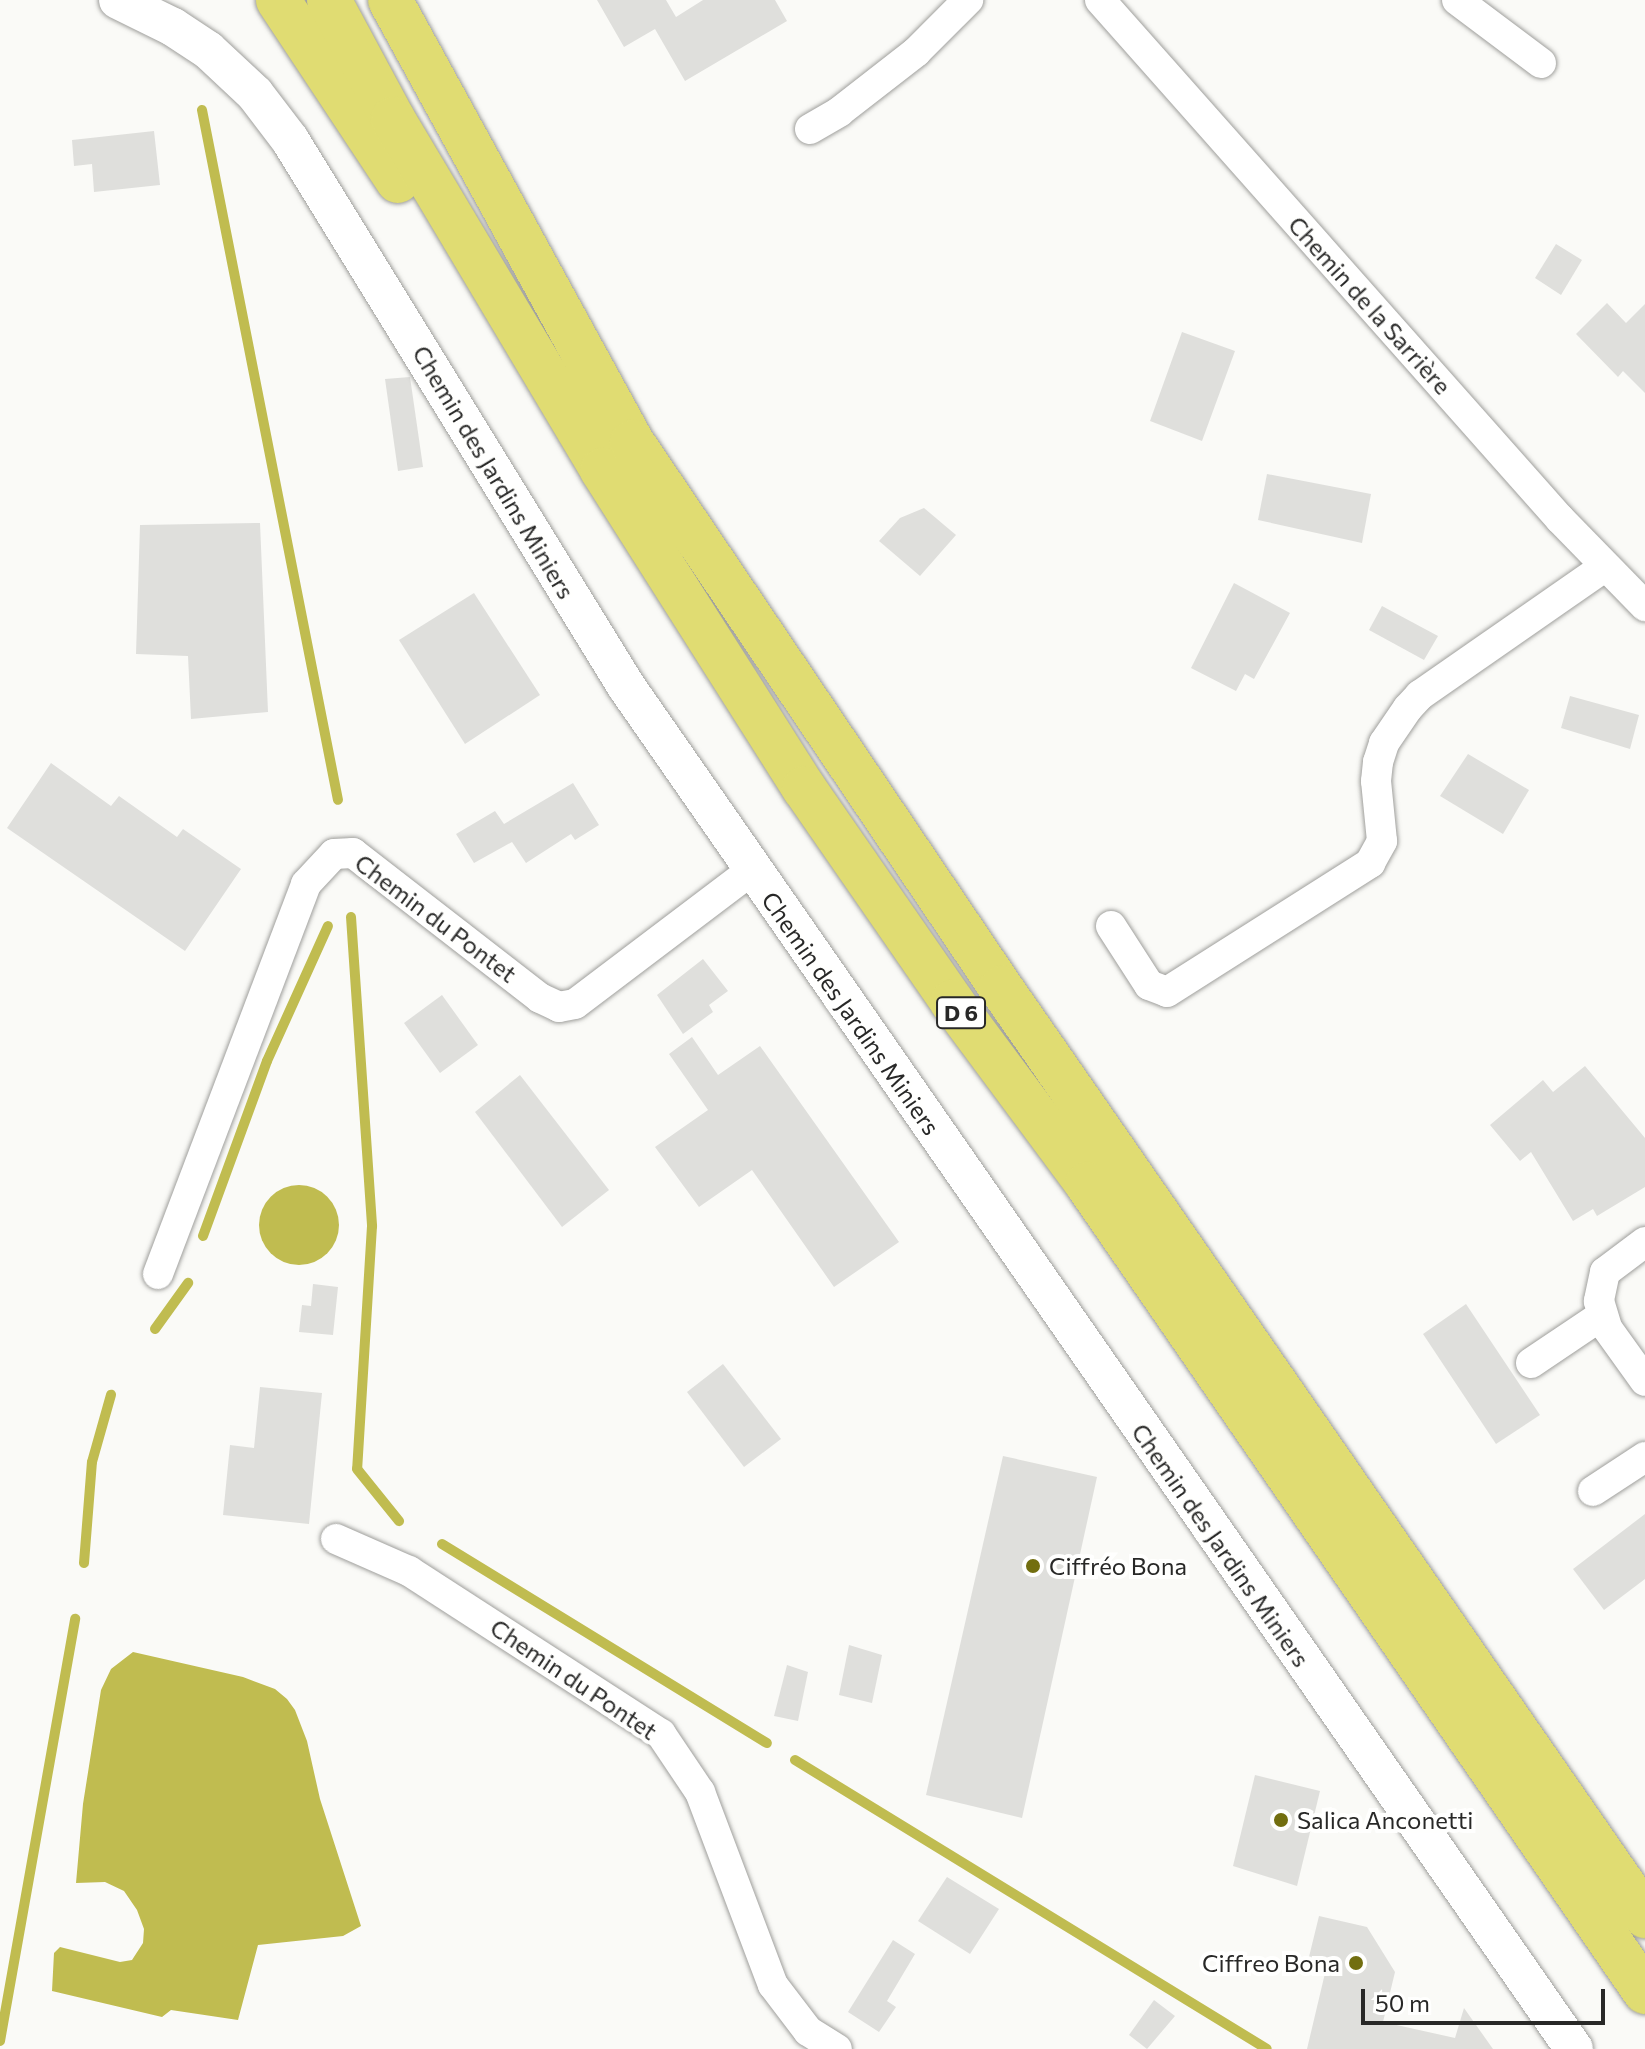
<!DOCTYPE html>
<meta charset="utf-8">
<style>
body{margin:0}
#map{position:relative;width:1645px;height:2049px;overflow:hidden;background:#fafaf7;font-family:Commissioner,sans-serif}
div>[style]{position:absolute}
.water>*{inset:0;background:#c0bc50}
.round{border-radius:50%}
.stream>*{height:10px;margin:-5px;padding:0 5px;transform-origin:5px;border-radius:5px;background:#c0bc50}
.building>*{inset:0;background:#dfdfdc}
.roads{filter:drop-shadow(0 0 2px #9f9f9c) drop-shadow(0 0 2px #9f9f9c)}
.minor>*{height:30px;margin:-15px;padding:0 15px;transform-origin:15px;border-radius:15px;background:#fff}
.tertiary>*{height:38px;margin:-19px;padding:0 19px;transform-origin:19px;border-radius:19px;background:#fff}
.trunk>*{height:44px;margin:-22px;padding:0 22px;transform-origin:22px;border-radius:22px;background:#e0dc72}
.dots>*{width:22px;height:22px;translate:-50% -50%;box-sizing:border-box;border:4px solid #fffffe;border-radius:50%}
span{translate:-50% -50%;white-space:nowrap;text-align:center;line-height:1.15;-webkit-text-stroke:8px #fffffe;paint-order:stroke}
.shield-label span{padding:2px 6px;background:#fffffe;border:2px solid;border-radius:6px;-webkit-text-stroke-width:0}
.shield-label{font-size:22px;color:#282827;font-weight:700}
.street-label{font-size:24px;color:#282827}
.poi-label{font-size:24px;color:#282827}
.left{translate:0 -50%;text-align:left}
.right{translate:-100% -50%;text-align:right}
.scale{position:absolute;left:1361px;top:1989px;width:244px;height:36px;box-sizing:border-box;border:4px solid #282827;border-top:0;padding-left:10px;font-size:24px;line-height:28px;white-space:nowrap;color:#282827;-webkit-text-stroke:6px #fffffe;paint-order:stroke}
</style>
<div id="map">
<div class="water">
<div class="round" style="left:259px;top:1185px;width:80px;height:80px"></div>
<div style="clip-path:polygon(133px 1652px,243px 1677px,275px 1689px,287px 1699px,295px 1710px,307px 1741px,320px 1799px,361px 1926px,343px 1936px,258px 1945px,238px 2020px,171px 2010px,162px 2017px,52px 1991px,54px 1953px,60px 1947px,120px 1962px,132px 1960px,143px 1943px,144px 1929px,137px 1910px,124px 1891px,105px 1882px,76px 1883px,83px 1804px,101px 1690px,111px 1669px)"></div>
</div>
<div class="stream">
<div style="left:202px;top:110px;width:703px;rotate:78.85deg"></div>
<div style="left:351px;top:917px;width:310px;rotate:86.1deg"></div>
<div style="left:372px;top:1226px;width:243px;rotate:93.5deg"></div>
<div style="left:357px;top:1469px;width:67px;rotate:51.1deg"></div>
<div style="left:203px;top:1236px;width:186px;rotate:-69.9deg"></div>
<div style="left:267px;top:1061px;width:148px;rotate:-65.7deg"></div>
<div style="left:155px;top:1329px;width:57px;rotate:-54.3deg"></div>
<div style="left:442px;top:1544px;width:381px;rotate:31.5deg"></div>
<div style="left:84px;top:1563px;width:101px;rotate:-85.5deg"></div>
<div style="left:92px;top:1462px;width:70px;rotate:-74.2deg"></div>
<div style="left:795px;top:1760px;width:553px;rotate:31.48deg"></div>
<div style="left:0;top:2041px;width:429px;rotate:-79.9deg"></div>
</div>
<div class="building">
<div style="clip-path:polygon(597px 0,666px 0,676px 17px,703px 0,775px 0,787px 21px,685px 81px,655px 29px,624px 47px)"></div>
<div style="clip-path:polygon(154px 131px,160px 185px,94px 192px,92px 164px,74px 166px,72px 140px)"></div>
<div style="clip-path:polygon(1556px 244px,1582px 260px,1561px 295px,1535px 278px)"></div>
<div style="clip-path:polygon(1607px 303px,1626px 323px,1645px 304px,1645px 393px,1623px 371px,1618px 377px,1576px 334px)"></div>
<div style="clip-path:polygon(1182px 332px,1235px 351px,1202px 441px,1150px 421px)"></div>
<div style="clip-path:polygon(410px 377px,423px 467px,398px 471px,385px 379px)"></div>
<div style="clip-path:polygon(1267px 474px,1371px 494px,1362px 543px,1258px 520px)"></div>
<div style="clip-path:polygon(924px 508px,956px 535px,920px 576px,879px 541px,900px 518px)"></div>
<div style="clip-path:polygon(260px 523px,268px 712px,191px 719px,188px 656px,136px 654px,140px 525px)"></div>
<div style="clip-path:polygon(1234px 583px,1290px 613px,1254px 679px,1245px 674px,1236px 691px,1191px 668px)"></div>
<div style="clip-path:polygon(474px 593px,540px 695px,465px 744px,399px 640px)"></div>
<div style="clip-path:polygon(1382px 606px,1438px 636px,1424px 660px,1369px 630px)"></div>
<div style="clip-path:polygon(1570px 696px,1639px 715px,1630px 749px,1561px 728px)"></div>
<div style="clip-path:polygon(1468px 754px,1529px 790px,1503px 834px,1440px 796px)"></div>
<div style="clip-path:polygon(51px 763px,111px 806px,119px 796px,177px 837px,183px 829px,241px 869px,185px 951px,7px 828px)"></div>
<div style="clip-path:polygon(573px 783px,599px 825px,575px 840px,571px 834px,526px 863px,512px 842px,474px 863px,456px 834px,495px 811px,504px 824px)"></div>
<div style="clip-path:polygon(703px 959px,728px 991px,709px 1005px,713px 1012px,683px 1034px,657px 995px)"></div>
<div style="clip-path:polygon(442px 995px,478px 1045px,440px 1073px,404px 1023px)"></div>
<div style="clip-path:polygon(692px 1037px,718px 1075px,760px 1046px,899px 1242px,834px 1287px,752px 1170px,699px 1207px,655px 1147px,708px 1110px,669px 1054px)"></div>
<div style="clip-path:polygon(1585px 1066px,1645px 1138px,1645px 1187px,1597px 1216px,1593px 1209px,1573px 1221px,1531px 1152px,1520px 1161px,1490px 1125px,1543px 1080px,1553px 1092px)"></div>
<div style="clip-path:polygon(520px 1075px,609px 1190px,562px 1227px,475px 1112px)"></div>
<div style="clip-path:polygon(313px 1284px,338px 1287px,333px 1335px,299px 1332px,302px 1305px,311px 1306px)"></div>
<div style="clip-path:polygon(1466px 1304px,1540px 1415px,1496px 1444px,1423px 1334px)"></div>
<div style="clip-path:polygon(723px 1364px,781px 1439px,744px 1467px,687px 1392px)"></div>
<div style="clip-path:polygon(260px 1387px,322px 1393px,309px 1524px,223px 1515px,230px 1445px,254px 1448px)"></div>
<div style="clip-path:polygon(1003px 1456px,1097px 1477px,1022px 1818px,926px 1795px)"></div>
<div style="clip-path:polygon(1645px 1514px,1645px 1579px,1604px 1610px,1573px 1569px)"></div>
<div style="clip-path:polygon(849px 1645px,882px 1655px,872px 1703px,839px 1695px)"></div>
<div style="clip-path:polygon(787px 1665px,808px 1672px,798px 1721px,774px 1716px)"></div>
<div style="clip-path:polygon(1255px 1775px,1320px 1791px,1297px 1886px,1233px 1866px)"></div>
<div style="clip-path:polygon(947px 1877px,999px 1909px,970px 1954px,918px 1921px)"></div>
<div style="clip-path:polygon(1319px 1916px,1367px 1927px,1395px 1972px,1383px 2022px,1455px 2038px,1464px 2008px,1493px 2049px,1307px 2049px,1326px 1969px,1307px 1965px)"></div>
<div style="clip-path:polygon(893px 1940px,915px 1954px,887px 2001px,896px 2007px,879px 2032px,848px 2012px)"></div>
<div style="clip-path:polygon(1154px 2000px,1175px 2016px,1147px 2049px,1129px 2035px)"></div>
</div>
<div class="roads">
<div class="minor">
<div style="left:1100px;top:0;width:694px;rotate:48.45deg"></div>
<div style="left:1560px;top:519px;width:122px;rotate:45.7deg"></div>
<div style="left:1457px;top:0;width:105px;rotate:36.9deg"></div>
<div style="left:810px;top:129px;width:34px;rotate:-30deg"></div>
<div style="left:839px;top:112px;width:98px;rotate:-37.9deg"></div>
<div style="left:916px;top:52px;width:74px;rotate:-45deg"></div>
<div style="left:1111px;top:926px;width:70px;rotate:57.2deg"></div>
<div style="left:1149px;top:985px;width:19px;rotate:21deg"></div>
<div style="left:1167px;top:992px;width:241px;rotate:-32.4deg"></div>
<div style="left:1370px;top:863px;width:25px;rotate:-61deg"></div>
<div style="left:1382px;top:841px;width:60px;rotate:-95.7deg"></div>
<div style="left:1376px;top:781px;width:19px;rotate:-84deg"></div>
<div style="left:1378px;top:762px;width:20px;rotate:-72deg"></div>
<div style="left:1384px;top:743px;width:42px;rotate:-55.6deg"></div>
<div style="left:1408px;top:708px;width:18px;rotate:-47deg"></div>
<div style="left:1420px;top:695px;width:224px;rotate:-34.8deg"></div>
<div style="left:1645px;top:1242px;width:50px;rotate:143.1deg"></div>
<div style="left:1605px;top:1272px;width:30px;rotate:102deg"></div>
<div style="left:1599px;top:1301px;width:28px;rotate:73deg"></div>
<div style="left:1607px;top:1328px;width:65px;rotate:54.4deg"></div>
<div style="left:158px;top:1274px;width:417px;rotate:-69.2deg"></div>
<div style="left:306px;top:884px;width:41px;rotate:-47deg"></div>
<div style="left:334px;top:854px;width:19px;rotate:-3deg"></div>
<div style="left:353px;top:853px;width:237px;rotate:37.8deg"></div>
<div style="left:540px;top:998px;width:21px;rotate:25deg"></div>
<div style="left:559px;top:1007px;width:16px;rotate:-11deg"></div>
<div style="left:575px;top:1004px;width:222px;rotate:-37.1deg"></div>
<div style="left:1531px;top:1363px;width:84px;rotate:-33.9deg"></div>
<div style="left:1593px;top:1491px;width:62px;rotate:-33.2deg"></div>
<div style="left:336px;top:1539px;width:80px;rotate:23.7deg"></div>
<div style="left:409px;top:1571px;width:300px;rotate:32.9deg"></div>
<div style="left:661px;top:1734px;width:70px;rotate:56.1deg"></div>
<div style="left:700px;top:1792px;width:206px;rotate:69.3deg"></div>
<div style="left:773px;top:1985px;width:58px;rotate:52.7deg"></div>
<div style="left:808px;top:2031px;width:34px;rotate:32deg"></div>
</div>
<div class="tertiary">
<div style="left:118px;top:0;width:61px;rotate:26.1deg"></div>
<div style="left:173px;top:27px;width:42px;rotate:33.3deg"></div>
<div style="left:208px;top:50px;width:64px;rotate:43.1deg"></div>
<div style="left:255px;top:94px;width:58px;rotate:52.7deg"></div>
<div style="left:290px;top:140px;width:641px;rotate:58.39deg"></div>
<div style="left:626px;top:686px;width:1660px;rotate:55.18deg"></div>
</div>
<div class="trunk">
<div style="left:278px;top:0;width:217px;rotate:56.5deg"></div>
<div style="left:329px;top:0;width:135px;rotate:61.7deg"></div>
<div style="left:393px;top:119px;width:409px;rotate:59.2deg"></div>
<div style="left:602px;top:470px;width:377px;rotate:57.6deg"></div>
<div style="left:804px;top:788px;width:260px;rotate:55.3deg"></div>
<div style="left:952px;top:1002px;width:227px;rotate:53.4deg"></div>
<div style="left:1087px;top:1184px;width:982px;rotate:55.37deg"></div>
<div style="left:390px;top:0;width:504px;rotate:61.3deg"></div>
<div style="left:632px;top:442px;width:659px;rotate:55.95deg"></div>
<div style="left:1001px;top:988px;width:1130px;rotate:55.24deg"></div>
</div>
</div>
<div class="dots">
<div style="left:1033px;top:1566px;background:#726e0f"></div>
<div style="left:1281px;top:1820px;background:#726e0f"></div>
<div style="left:1356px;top:1963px;background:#726e0f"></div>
</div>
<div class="shield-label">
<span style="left:961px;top:1013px">D 6</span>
</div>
<div class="street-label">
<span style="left:1370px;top:305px;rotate:48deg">Chemin de la Sarrière</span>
<span style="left:494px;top:472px;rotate:59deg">Chemin des Jardins Miniers</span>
<span style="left:436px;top:918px;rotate:37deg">Chemin du Pontet</span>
<span style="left:851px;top:1013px;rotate:55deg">Chemin des Jardins Miniers</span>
<span style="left:1221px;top:1545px;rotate:55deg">Chemin des Jardins Miniers</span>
<span style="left:574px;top:1679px;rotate:34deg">Chemin du Pontet</span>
</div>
<div class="poi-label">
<span class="left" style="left:1049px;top:1566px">Ciffréo Bona</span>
<span class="left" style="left:1297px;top:1820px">Salica Anconetti</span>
<span class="right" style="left:1340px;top:1963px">Ciffreo Bona</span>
</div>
<div class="scale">50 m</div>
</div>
